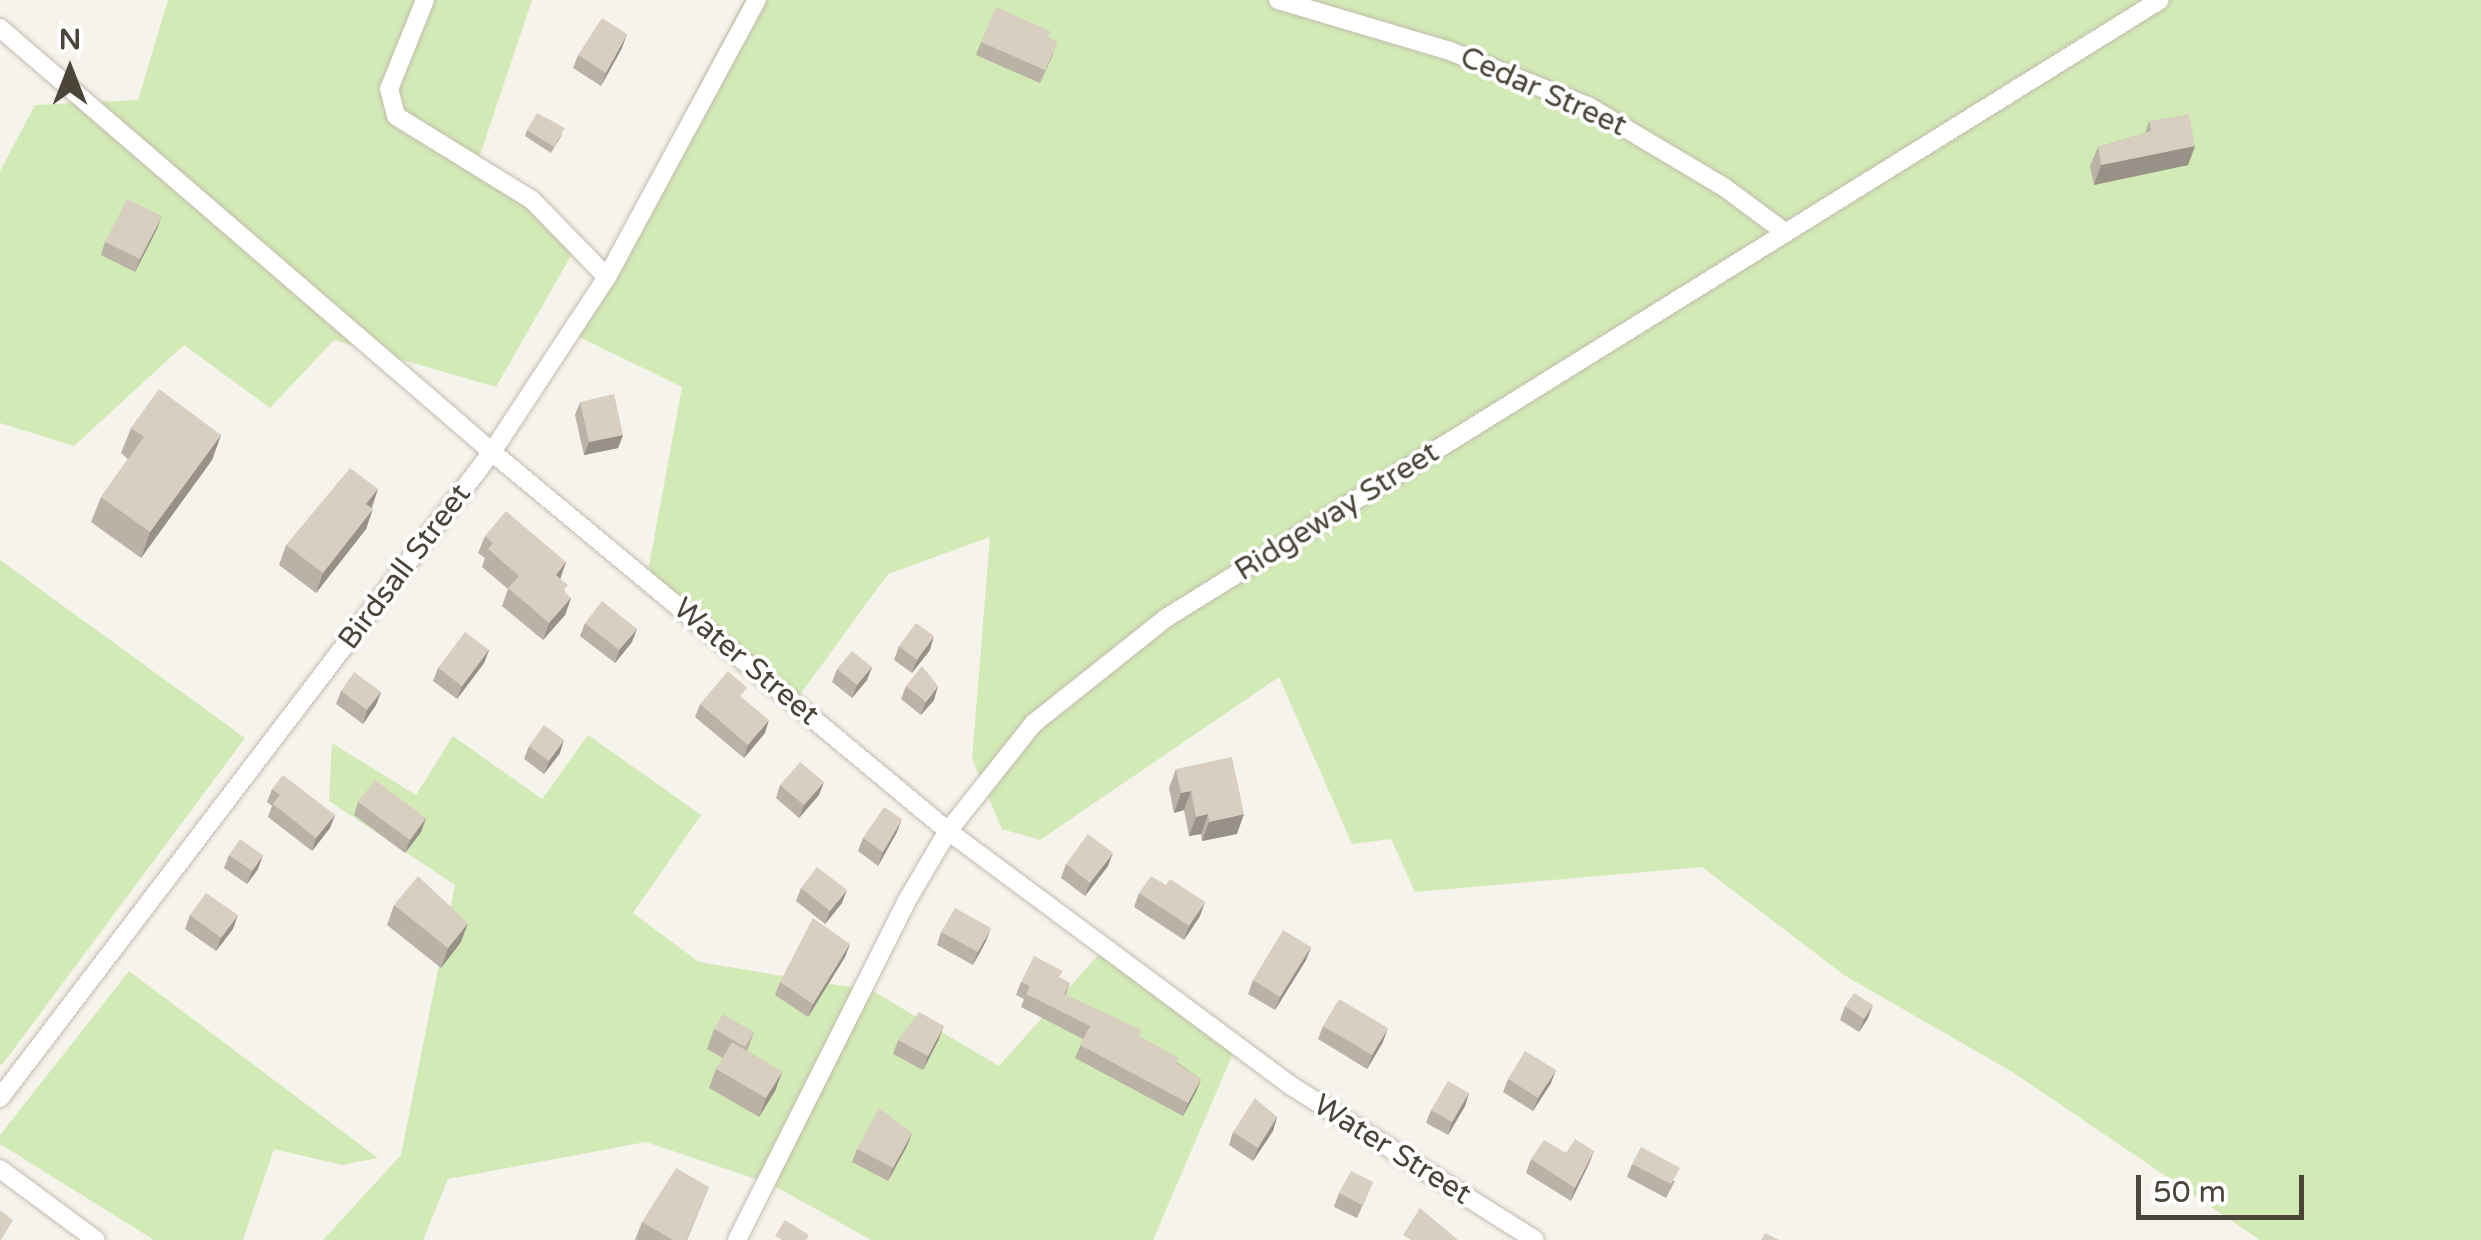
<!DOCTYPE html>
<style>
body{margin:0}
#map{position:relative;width:2481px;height:1240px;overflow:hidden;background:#f6f3ec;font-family:"Varela Round",sans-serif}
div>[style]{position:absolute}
.green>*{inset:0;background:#d2eab5}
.roads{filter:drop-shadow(0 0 2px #c2bbae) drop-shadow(0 0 2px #c2bbae)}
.street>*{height:18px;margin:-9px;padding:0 9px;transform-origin:9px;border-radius:9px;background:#fff}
.wall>*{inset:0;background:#bab2a6}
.shaded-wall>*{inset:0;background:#979187}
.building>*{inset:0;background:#d8cfc1}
span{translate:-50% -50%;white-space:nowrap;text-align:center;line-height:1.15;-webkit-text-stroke:8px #fff;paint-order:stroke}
.street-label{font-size:30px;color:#4b4439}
.north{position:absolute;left:20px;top:20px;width:100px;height:100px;-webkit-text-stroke:8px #fff;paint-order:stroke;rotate:0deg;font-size:28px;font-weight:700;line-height:40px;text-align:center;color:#4b4439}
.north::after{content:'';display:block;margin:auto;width:35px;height:45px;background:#4b4439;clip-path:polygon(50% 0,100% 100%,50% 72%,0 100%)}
.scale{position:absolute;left:2136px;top:1175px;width:168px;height:45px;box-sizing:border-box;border:5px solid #4b4439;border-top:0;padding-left:12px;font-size:30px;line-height:35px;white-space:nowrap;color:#4b4439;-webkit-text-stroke:8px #fff;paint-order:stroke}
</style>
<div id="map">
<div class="green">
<div style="clip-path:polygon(168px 0,532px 0,480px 155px,576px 247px,496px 387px,334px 340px,270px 408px,184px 345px,74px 446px,0 423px,0 171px,35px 105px,138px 100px)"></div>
<div style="clip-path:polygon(744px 0,2481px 0,2481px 1240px,2260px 1240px,2014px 1073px,1844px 975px,1702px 867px,1415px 892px,1391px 839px,1352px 844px,1279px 677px,1040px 840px,1002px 829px,972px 759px,990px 537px,888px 574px,799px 696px,646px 582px,682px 387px,569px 332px)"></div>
<div style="clip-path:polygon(0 560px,245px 738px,2px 1065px,0 1064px)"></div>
<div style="clip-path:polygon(588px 735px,701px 815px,633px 913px,699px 962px,873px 991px,999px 1066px,1099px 954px,1237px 1044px,1153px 1240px,871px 1240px,771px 1184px,646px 1142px,448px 1179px,423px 1240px,323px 1240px,401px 1155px,455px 885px,329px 801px,332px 743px,416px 795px,453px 736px,542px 799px)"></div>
<div style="clip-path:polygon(129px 971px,378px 1158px,342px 1165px,274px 1149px,243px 1240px,154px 1240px,0 1144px,0 1135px)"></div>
</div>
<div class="roads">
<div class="street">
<div style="left:425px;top:0;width:96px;rotate:112deg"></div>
<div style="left:389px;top:89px;width:28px;rotate:75deg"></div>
<div style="left:396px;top:116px;width:160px;rotate:31.7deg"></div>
<div style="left:532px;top:200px;width:107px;rotate:45.8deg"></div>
<div style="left:1278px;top:0;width:176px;rotate:16.5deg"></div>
<div style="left:1447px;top:50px;width:152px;rotate:21.7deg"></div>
<div style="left:1588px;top:106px;width:158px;rotate:30.8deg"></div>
<div style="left:1724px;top:187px;width:77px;rotate:36.6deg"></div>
<div style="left:0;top:28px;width:649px;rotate:40.75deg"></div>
<div style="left:492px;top:452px;width:593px;rotate:39.73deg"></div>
<div style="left:948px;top:831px;width:430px;rotate:36.6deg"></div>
<div style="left:1293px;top:1087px;width:286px;rotate:32.3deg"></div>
<div style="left:0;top:1098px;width:812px;rotate:-52.71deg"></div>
<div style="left:492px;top:452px;width:209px;rotate:-56.7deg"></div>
<div style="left:607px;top:277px;width:315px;rotate:-61.6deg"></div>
<div style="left:0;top:1169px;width:119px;rotate:36.5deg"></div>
<div style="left:737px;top:1240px;width:378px;rotate:-63.4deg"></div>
<div style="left:906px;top:902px;width:82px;rotate:-59.4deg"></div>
<div style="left:948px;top:831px;width:138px;rotate:-51.5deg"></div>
<div style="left:1034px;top:723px;width:169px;rotate:-38.5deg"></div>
<div style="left:1166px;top:618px;width:1170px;rotate:-31.87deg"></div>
</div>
</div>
<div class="wall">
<div style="clip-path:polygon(1048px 37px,1053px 55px,1040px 83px,976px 55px,981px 42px)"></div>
<div style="clip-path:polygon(622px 48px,601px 86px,573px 68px,578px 55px)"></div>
<div style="clip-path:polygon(2149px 121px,2195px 146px,2188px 165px,2094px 185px,2090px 166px,2098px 147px,2145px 133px)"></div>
<div style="clip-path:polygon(527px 130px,562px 135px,551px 153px,525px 136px)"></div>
<div style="clip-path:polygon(157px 229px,135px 272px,101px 255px,105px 242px)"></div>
<div style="clip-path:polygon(580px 402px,623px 435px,618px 448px,584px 455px,575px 415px)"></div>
<div style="clip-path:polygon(131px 428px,221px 435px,212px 460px,141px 558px,91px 522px,101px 497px,128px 459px,121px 453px)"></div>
<div style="clip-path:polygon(378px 489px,366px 529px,316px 593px,279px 565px,286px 545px)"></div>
<div style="clip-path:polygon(485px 536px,566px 562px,560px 579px,565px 593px,571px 598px,565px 615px,543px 640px,502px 606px,508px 589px,482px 567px,485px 558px,478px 553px)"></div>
<div style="clip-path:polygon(585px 623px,632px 642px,615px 663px,580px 636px)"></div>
<div style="clip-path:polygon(899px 646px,930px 650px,912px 673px,894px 660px)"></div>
<div style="clip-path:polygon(489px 650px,484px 663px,457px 699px,433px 681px,438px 668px)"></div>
<div style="clip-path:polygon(872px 667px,867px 680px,852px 698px,832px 682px,837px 669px)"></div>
<div style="clip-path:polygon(906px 686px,934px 700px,921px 715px,901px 699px)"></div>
<div style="clip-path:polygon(341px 691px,381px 692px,376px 705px,363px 724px,336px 704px)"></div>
<div style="clip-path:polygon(700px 704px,765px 733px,744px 758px,695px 717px)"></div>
<div style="clip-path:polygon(529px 746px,560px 753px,544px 774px,524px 759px)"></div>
<div style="clip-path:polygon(1176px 769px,1237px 834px,1202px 841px,1201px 834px,1189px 836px,1184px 810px,1174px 813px,1169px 788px)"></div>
<div style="clip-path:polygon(780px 785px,819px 795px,799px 818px,776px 798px)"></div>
<div style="clip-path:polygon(272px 789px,335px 815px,330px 828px,312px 851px,268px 817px,272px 806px,267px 802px)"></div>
<div style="clip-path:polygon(358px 802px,426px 818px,421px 832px,405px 853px,354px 815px)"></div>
<div style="clip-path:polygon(897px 832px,878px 866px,858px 851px,863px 838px)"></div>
<div style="clip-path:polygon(229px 855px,258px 869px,247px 884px,224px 868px)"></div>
<div style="clip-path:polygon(1066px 864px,1108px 866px,1085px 896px,1061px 878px)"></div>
<div style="clip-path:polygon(801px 888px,842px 903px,825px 924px,796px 901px)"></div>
<div style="clip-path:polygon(1139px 893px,1200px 916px,1184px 940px,1134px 907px)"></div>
<div style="clip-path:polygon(394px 905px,461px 942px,441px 968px,387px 925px)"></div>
<div style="clip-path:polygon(190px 915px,233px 929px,216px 951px,185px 929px)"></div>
<div style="clip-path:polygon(941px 932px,986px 941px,973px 965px,937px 945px)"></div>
<div style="clip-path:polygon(850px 944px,845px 957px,808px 1017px,775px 995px,780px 982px)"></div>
<div style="clip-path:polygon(1311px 947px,1306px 960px,1275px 1010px,1248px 994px,1253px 980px)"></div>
<div style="clip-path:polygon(1060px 978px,1070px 983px,1066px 995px,1140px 1037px,1201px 1079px,1196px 1092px,1183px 1116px,1075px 1058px,1083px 1039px,1021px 1007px,1024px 999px,1016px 995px,1021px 982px)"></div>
<div style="clip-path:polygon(1845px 1006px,1868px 1018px,1859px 1032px,1840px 1020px)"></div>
<div style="clip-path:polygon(1323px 1026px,1383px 1042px,1367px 1069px,1318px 1039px)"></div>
<div style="clip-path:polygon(714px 1029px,754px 1032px,747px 1051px,782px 1072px,775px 1091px,759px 1117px,709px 1088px,716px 1069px,723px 1058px,707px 1049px)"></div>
<div style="clip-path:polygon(939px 1039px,923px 1070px,893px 1054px,898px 1040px)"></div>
<div style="clip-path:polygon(1508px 1079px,1551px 1083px,1533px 1111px,1503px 1092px)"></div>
<div style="clip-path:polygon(1469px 1093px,1465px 1106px,1448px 1135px,1426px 1123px,1431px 1110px)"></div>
<div style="clip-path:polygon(1277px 1117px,1273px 1131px,1253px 1161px,1229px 1145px,1233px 1132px)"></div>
<div style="clip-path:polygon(912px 1133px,907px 1146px,888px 1181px,852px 1162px,857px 1149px)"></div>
<div style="clip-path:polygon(1594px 1151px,1571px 1201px,1526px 1173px,1531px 1159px)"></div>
<div style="clip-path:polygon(1632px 1164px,1675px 1181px,1666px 1198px,1627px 1177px)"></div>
<div style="clip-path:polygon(1373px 1182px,1357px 1218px,1334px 1207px,1339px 1193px)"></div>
<div style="clip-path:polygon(709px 1187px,687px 1240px,635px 1240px,642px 1222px)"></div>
</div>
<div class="shaded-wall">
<div style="clip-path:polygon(627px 34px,622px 48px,601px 86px,606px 73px)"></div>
<div style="clip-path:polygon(2195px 146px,2188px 165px,2094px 185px,2101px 165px)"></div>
<div style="clip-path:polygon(162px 216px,157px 229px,135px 272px,140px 259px)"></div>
<div style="clip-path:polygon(221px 435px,212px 460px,141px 558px,150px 532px)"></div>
<div style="clip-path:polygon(623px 435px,618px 448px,584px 455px,589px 442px)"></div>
<div style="clip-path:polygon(378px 489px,370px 509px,366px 504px)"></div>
<div style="clip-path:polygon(373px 509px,366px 529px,316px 593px,323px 573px)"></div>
<div style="clip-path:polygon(566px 562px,560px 579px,556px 575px)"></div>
<div style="clip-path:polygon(571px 598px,565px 615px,543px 640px,549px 623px)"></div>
<div style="clip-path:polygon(637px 629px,632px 642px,615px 663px,619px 650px)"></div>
<div style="clip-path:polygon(934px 636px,930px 650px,912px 673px,917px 660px)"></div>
<div style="clip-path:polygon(489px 650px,484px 663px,457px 699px,462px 686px)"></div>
<div style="clip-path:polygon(872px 667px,867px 680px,852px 698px,857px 685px)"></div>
<div style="clip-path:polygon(938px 686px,934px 700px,921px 715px,926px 702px)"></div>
<div style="clip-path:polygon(381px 692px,376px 705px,363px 724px,367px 710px)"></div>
<div style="clip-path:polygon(769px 720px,765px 733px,744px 758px,748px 745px)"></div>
<div style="clip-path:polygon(564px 740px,560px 753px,544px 774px,549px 761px)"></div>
<div style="clip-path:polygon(824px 782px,819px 795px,799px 818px,804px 805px)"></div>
<div style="clip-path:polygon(1191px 791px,1184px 810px,1174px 813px,1181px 793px)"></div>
<div style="clip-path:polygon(1208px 814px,1201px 834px,1189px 836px,1196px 817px)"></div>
<div style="clip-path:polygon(1244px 814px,1237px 834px,1202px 841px,1209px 822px)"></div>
<div style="clip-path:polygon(335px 815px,330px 828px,312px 851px,316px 838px)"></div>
<div style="clip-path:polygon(426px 818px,421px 832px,405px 853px,410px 840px)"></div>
<div style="clip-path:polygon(902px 819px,897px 832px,878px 866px,883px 852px)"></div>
<div style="clip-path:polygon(1113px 853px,1108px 866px,1085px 896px,1090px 883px)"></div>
<div style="clip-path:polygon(263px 855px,258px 869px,247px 884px,252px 871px)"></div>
<div style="clip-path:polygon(847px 890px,842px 903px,825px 924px,830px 911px)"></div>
<div style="clip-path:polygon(1205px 902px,1200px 916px,1184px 940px,1189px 926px)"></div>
<div style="clip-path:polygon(238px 915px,233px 929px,216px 951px,221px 938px)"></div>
<div style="clip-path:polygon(468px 923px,461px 942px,441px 968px,448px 948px)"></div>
<div style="clip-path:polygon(991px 928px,986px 941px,973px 965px,978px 952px)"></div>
<div style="clip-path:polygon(850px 944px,845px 957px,808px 1017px,813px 1004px)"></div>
<div style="clip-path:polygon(1311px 947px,1306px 960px,1275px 1010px,1280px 997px)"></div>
<div style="clip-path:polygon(1873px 1005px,1868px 1018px,1859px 1032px,1864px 1019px)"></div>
<div style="clip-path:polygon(944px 1026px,939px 1039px,923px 1070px,928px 1056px)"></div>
<div style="clip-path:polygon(1388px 1028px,1383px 1042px,1367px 1069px,1372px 1055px)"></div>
<div style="clip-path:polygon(1556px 1070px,1551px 1083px,1533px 1111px,1538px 1098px)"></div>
<div style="clip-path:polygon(782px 1072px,775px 1091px,759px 1117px,766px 1098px)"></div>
<div style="clip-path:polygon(1201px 1079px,1196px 1092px,1183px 1116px,1188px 1103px)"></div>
<div style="clip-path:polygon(1469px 1093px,1465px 1106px,1448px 1135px,1452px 1122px)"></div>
<div style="clip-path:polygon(1277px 1117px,1273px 1131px,1253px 1161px,1258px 1148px)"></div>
<div style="clip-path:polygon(912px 1133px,907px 1146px,888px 1181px,893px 1168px)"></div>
<div style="clip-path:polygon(1594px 1151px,1589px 1164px,1571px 1201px,1575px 1188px)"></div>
</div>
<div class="building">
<div style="clip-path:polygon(996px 7px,1050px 31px,1048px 37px,1058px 42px,1045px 70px,981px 42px)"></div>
<div style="clip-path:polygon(602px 18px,627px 34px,606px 73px,578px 55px)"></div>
<div style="clip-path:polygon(537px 113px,565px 128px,554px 147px,527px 130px)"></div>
<div style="clip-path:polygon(2189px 114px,2195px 146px,2101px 165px,2098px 147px,2151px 131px,2149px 121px)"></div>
<div style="clip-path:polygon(127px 199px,162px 216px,140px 259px,105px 242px)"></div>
<div style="clip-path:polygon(159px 389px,221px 435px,150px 532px,101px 497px,144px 437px,131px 428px)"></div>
<div style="clip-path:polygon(614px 394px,623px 435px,589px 442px,580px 402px)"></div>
<div style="clip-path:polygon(350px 468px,378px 489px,366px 504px,373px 509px,323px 573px,286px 545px)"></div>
<div style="clip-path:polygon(506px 511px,566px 562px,556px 575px,568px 585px,563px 591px,571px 598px,549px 623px,508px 588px,519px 576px,488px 549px,493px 543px,485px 536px)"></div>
<div style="clip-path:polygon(602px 601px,637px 629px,619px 650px,585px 623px)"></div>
<div style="clip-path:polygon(916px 623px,934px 636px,917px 660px,899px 646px)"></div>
<div style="clip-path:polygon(465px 632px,489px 650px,462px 686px,438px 668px)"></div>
<div style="clip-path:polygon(852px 651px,872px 667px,857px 685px,837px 669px)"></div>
<div style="clip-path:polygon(922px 666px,938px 686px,926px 702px,906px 686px)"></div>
<div style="clip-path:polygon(728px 671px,747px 688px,740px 696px,769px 720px,748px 745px,700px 704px)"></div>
<div style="clip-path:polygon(354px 672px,381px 692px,367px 710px,341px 691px)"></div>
<div style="clip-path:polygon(544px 725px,564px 740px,549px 761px,529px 746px)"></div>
<div style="clip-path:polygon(1232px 757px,1244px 814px,1209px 822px,1208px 814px,1196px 817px,1191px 791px,1181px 793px,1176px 769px)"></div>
<div style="clip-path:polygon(800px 762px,824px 782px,804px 805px,780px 785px)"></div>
<div style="clip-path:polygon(283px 775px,335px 815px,316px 838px,273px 804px,280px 795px,272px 789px)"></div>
<div style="clip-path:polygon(375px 780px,426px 818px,410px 840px,358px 802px)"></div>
<div style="clip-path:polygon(884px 807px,902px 819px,883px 852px,863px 838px)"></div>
<div style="clip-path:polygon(1088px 834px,1113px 853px,1090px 883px,1066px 864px)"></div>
<div style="clip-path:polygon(240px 839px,263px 855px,252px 871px,229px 855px)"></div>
<div style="clip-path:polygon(817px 867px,847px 890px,830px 911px,801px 888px)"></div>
<div style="clip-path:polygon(418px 876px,468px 923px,448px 948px,394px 905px)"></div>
<div style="clip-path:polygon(1151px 876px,1166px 885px,1170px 879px,1205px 902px,1189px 926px,1139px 893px)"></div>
<div style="clip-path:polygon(206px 893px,238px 915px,221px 938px,190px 915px)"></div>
<div style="clip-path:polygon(955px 908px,991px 928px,978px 952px,941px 932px)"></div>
<div style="clip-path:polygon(813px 918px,850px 944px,813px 1004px,780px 982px)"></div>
<div style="clip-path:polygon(1283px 930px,1311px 947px,1280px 997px,1253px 980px)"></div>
<div style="clip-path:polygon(1034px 956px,1063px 971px,1059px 977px,1070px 983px,1064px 994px,1142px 1030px,1139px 1036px,1179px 1058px,1176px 1063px,1201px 1079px,1188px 1103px,1080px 1045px,1090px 1026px,1026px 994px,1030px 986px,1021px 982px)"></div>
<div style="clip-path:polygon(1854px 993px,1873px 1005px,1864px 1019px,1845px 1006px)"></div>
<div style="clip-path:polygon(1339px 999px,1388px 1028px,1372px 1055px,1323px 1026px)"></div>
<div style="clip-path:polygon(919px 1012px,944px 1026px,928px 1056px,898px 1040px)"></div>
<div style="clip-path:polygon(723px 1014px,754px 1032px,745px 1047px,714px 1029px)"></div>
<div style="clip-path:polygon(732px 1042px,782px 1072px,766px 1098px,716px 1069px)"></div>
<div style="clip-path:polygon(1525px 1051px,1556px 1070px,1538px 1098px,1508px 1079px)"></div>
<div style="clip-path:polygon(1448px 1081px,1469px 1093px,1452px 1122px,1431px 1110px)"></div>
<div style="clip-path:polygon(1255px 1098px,1277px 1117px,1258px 1148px,1233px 1132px)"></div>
<div style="clip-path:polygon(879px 1108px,912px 1133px,893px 1168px,857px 1149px)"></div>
<div style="clip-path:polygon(1575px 1139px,1594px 1151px,1575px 1188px,1531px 1159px,1544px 1140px,1566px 1153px)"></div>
<div style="clip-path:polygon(1641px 1147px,1680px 1168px,1671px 1184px,1632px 1164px)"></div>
<div style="clip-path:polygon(676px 1168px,709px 1187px,686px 1240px,673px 1240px,642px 1222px)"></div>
<div style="clip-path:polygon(1351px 1171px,1373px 1182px,1362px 1205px,1339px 1193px)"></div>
<div style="clip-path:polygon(1420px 1208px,1458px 1240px,1411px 1240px,1403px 1235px)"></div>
<div style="clip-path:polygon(0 1210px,13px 1220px,1px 1240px,0 1240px)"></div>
<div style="clip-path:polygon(785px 1220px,809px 1235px,806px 1240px,782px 1240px,775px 1236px)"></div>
<div style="clip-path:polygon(1765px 1233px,1779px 1240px,1761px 1240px)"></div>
</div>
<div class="street-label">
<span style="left:1543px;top:92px;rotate:24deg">Cedar Street</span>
<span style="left:1337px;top:512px;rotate:-32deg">Ridgeway Street</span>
<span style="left:405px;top:567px;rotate:-53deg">Birdsall Street</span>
<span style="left:746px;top:662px;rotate:40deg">Water Street</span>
<span style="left:1392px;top:1150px;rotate:32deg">Water Street</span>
</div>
<div class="north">N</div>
<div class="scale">50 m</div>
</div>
